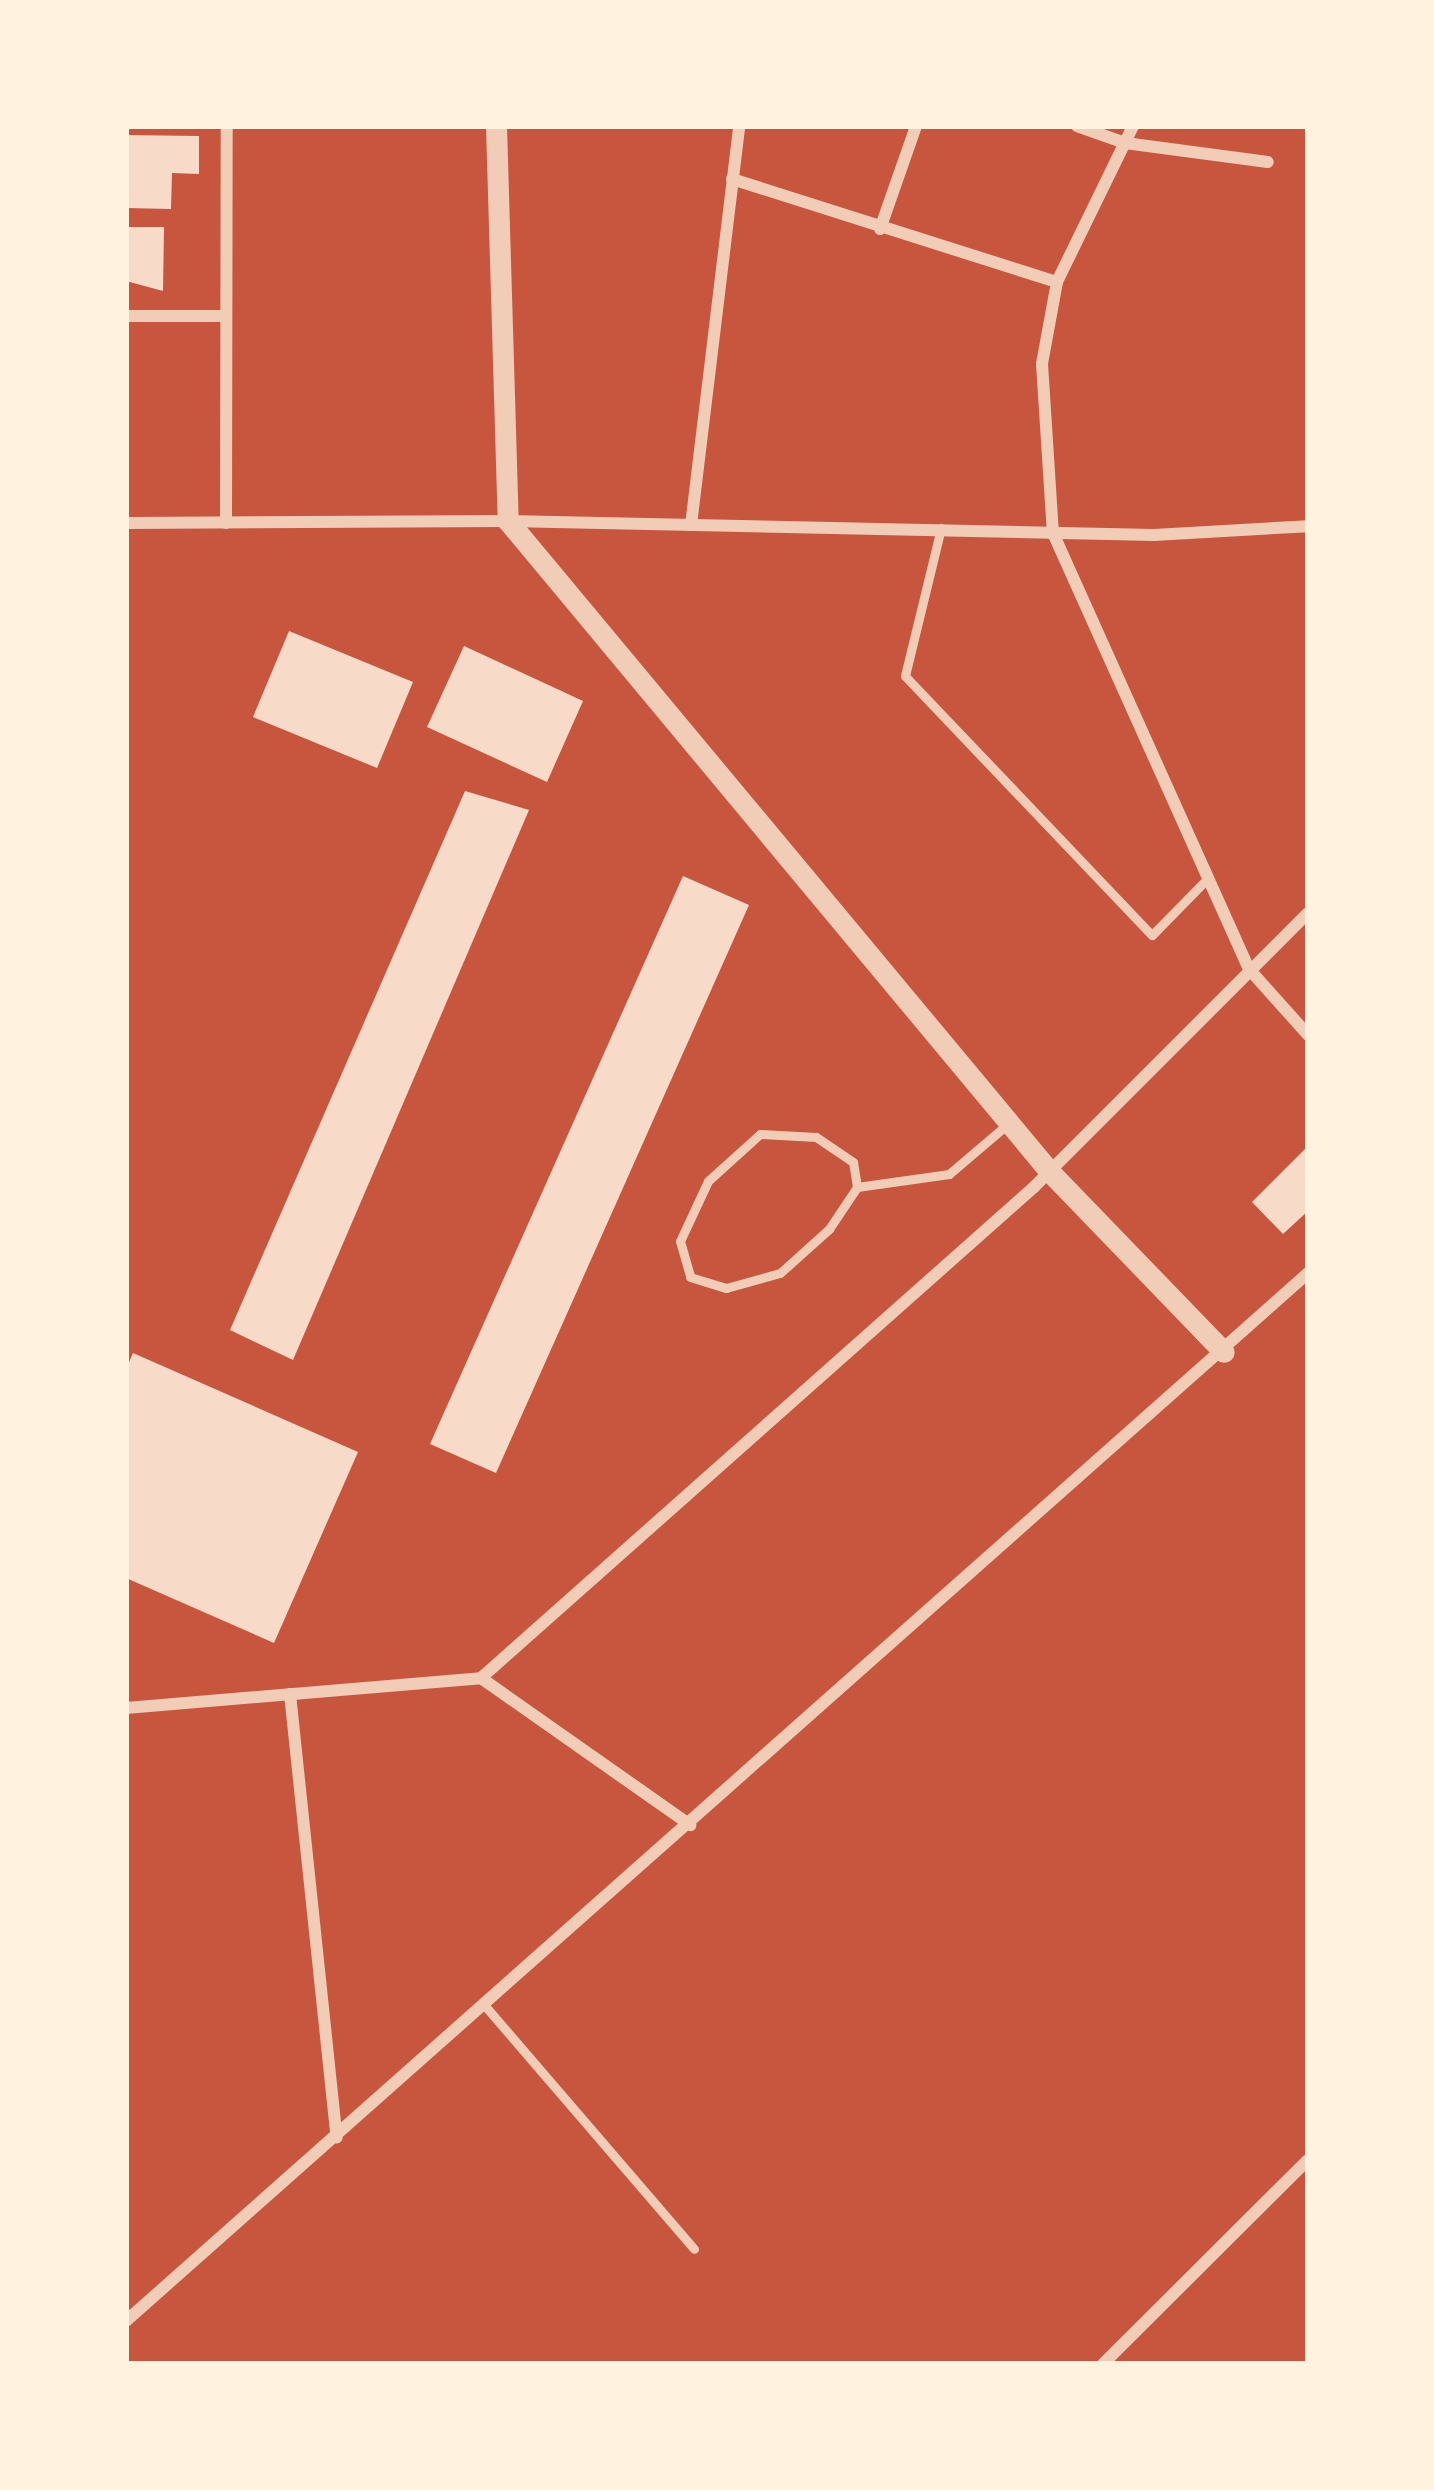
<!DOCTYPE html>
<style>
body{margin:0}
#map{position:relative;width:1434px;height:2490px;overflow:hidden;background:#c8553d;font-family:"Exo 2",sans-serif}
div>[style]{position:absolute}
.building>*{inset:0;background:#f7dbc8}
.service>*{height:9px;margin:-4.5px;padding:0 4.5px;transform-origin:4.5px;border-radius:4.5px;background:#f1ccb7}
.minor>*{height:12px;margin:-6px;padding:0 6px;transform-origin:6px;border-radius:6px;background:#f1ccb7}
.tertiary>*{height:21px;margin:-10.5px;padding:0 10.5px;transform-origin:10.5px;border-radius:10.5px;background:#f1ccb7}
span{translate:-50% -50%;white-space:nowrap;text-align:center;line-height:1.15;-webkit-text-stroke:9px #fff3e0;paint-order:stroke}
.frame{position:absolute;inset:0;border:129px solid #fff3e0;pointer-events:none}
</style>
<div id="map">
<div class="building">
<div style="clip-path:polygon(126px 135px,199px 136px,199px 174px,172px 173px,171px 209px,126px 208px)"></div>
<div style="clip-path:polygon(126px 227px,164px 227px,163px 291px,126px 281px)"></div>
<div style="clip-path:polygon(289px 631px,413px 682px,377px 768px,253px 717px)"></div>
<div style="clip-path:polygon(464px 646px,583px 701px,547px 782px,427px 727px)"></div>
<div style="clip-path:polygon(465px 791px,529px 810px,293px 1360px,230px 1330px)"></div>
<div style="clip-path:polygon(683px 876px,749px 905px,496px 1473px,430px 1444px)"></div>
<div style="clip-path:polygon(1308px 1146px,1308px 1211px,1283px 1234px,1252px 1202px)"></div>
<div style="clip-path:polygon(133px 1353px,358px 1452px,274px 1643px,126px 1578px,126px 1369px)"></div>
</div>
<div class="service">
<div style="left:941px;top:528px;width:152px;rotate:103.7deg"></div>
<div style="left:905px;top:676px;width:358px;rotate:46.4deg"></div>
<div style="left:1152px;top:935px;width:80px;rotate:-45.5deg"></div>
<div style="left:857px;top:1187px;width:25px;rotate:-99deg"></div>
<div style="left:853px;top:1162px;width:45px;rotate:-146deg"></div>
<div style="left:816px;top:1137px;width:56px;rotate:-176.9deg"></div>
<div style="left:760px;top:1134px;width:70px;rotate:137.9deg"></div>
<div style="left:708px;top:1181px;width:66px;rotate:115deg"></div>
<div style="left:680px;top:1241px;width:37px;rotate:74deg"></div>
<div style="left:690px;top:1277px;width:38px;rotate:17deg"></div>
<div style="left:726px;top:1288px;width:56px;rotate:-15.5deg"></div>
<div style="left:780px;top:1273px;width:66px;rotate:-41.9deg"></div>
<div style="left:829px;top:1229px;width:50px;rotate:-56.3deg"></div>
<div style="left:857px;top:1187px;width:93px;rotate:-8deg"></div>
<div style="left:949px;top:1174px;width:79px;rotate:-40.4deg"></div>
<div style="left:486px;top:2007px;width:319px;rotate:49.3deg"></div>
</div>
<div class="minor">
<div style="left:1077px;top:126px;width:51px;rotate:19.5deg"></div>
<div style="left:1125px;top:143px;width:144px;rotate:7.6deg"></div>
<div style="left:1133px;top:126px;width:174px;rotate:116deg"></div>
<div style="left:1057px;top:282px;width:83px;rotate:100.4deg"></div>
<div style="left:1042px;top:364px;width:169px;rotate:86.3deg"></div>
<div style="left:1053px;top:533px;width:478px;rotate:65.8deg"></div>
<div style="left:1249px;top:969px;width:89px;rotate:48.2deg"></div>
<div style="left:732px;top:179px;width:341px;rotate:17.6deg"></div>
<div style="left:880px;top:229px;width:109px;rotate:-70.7deg"></div>
<div style="left:126px;top:316px;width:99px"></div>
<div style="left:126px;top:523px;width:382px;rotate:-0.3deg"></div>
<div style="left:508px;top:521px;width:646px;rotate:1.24deg"></div>
<div style="left:1154px;top:535px;width:154px;rotate:-3.3deg"></div>
<div style="left:226px;top:523px;width:397px;rotate:-89.9deg"></div>
<div style="left:691px;top:525px;width:402px;rotate:-83.1deg"></div>
<div style="left:481px;top:1678px;width:740px;rotate:-41.6deg"></div>
<div style="left:1034px;top:1187px;width:387px;rotate:-45deg"></div>
<div style="left:290px;top:1694px;width:446px;rotate:84deg"></div>
<div style="left:126px;top:1708px;width:356px;rotate:-4.8deg"></div>
<div style="left:481px;top:1678px;width:256px;rotate:35.1deg"></div>
<div style="left:126px;top:2321px;width:1580px;rotate:-41.56deg"></div>
<div style="left:1103px;top:2364px;width:289px;rotate:-44.9deg"></div>
</div>
<div class="tertiary">
<div style="left:496px;top:126px;width:395px;rotate:88.3deg"></div>
<div style="left:508px;top:521px;width:847px;rotate:50.22deg"></div>
<div style="left:1050px;top:1172px;width:250px;rotate:46deg"></div>
</div>
<div class="frame"></div>
</div>
